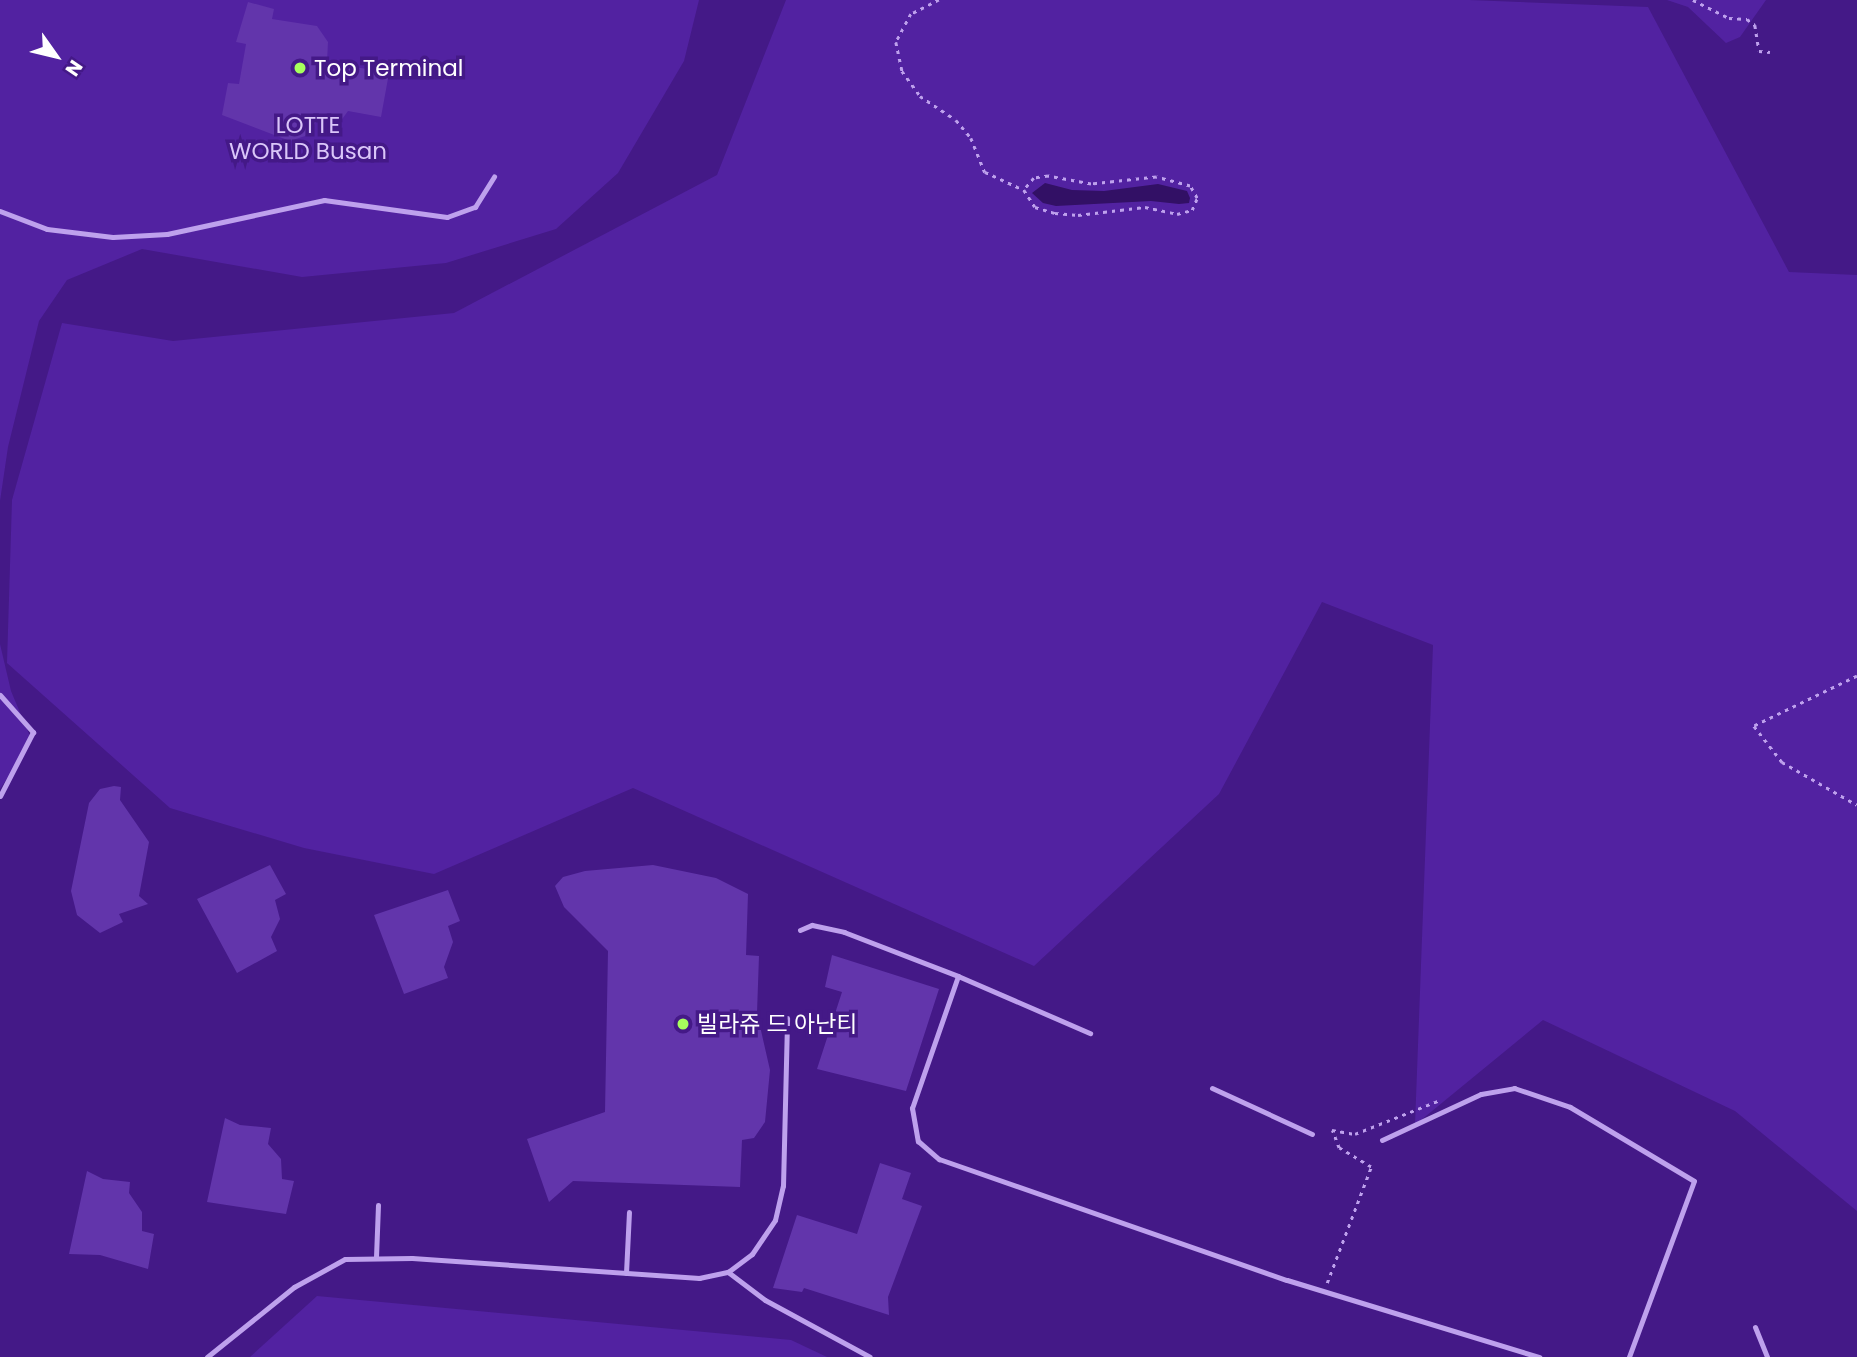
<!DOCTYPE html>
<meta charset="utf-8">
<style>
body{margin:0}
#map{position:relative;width:1857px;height:1357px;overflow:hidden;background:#441987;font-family:Poppins,"Noto Sans KR",sans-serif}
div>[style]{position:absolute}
.green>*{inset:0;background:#5222a1}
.water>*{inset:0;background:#321065}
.building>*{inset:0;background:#6235ab}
.path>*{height:2.5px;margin-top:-1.25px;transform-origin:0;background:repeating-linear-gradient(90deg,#bea1ed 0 3.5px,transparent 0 8.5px)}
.service>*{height:5px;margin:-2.5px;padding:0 2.5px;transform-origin:2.5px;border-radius:2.5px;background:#bea1ed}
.dots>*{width:19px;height:19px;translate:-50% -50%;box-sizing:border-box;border:4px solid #441987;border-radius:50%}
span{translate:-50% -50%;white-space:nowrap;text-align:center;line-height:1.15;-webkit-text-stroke:7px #441987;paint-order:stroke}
.poi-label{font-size:23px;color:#fff}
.left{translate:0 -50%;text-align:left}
.park-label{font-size:23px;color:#dac6f9}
.north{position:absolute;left:21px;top:21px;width:70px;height:70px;-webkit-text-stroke:5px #441987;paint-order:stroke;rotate:124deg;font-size:19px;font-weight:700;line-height:28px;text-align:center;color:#fff}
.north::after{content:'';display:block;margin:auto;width:24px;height:32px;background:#fff;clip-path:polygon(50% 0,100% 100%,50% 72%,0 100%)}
</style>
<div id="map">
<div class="green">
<div style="clip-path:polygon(0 0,699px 0,684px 61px,618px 173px,556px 229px,446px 263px,302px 277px,142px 249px,67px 280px,39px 321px,8px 447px,0 501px)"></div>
<div style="clip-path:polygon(786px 0,1469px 0,1648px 7px,1789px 272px,1857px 275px,1857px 1211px,1735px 1111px,1543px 1020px,1415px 1125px,1433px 645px,1322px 602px,1219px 794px,1034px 966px,633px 788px,434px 874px,304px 848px,170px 808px,7px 663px,12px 500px,62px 323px,173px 341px,454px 313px,717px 175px)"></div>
<div style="clip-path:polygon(1667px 0,1766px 0,1740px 37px,1726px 43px,1688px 7px)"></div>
<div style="clip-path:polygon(0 644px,11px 691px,32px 741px,0 789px)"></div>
<div style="clip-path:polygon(317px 1296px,791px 1340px,827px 1357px,250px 1357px)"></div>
</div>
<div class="water">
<div style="clip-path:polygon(1045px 183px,1072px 190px,1104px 191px,1158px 184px,1187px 191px,1190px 198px,1189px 203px,1179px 204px,1151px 201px,1056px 206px,1043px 203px,1032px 193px)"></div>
</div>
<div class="building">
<div style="clip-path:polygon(248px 2px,274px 9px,272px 19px,317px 26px,328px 42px,327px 62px,389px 73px,381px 117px,348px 111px,340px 122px,317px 121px,305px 136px,290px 141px,222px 115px,228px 83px,239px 84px,246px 44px,236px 42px)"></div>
<div style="clip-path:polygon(114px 786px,121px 787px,120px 800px,149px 842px,139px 896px,148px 904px,119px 914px,123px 922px,100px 933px,77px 915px,71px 891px,89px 803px,100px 789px)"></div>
<div style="clip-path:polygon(270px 865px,286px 894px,275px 900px,280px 919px,271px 937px,277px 951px,237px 973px,197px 899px)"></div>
<div style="clip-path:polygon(653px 865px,716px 878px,748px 894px,746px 955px,759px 956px,757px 1013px,770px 1070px,765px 1122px,754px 1138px,742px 1140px,740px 1187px,573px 1181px,549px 1202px,527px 1139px,605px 1112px,608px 951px,564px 907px,555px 886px,563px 877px,585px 871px)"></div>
<div style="clip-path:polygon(448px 890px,460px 921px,448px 926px,453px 942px,444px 967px,448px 978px,404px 994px,374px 915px)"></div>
<div style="clip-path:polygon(832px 955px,939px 989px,906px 1091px,817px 1069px,842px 992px,825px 987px)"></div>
<div style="clip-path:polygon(225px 1118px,240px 1125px,271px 1128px,268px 1144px,281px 1159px,282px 1179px,294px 1181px,286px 1214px,207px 1202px)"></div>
<div style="clip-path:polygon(880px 1163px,911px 1173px,902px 1199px,922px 1206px,888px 1297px,889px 1315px,804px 1288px,802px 1292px,773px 1288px,797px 1215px,857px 1234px)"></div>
<div style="clip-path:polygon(87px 1171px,103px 1179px,130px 1182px,129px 1193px,142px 1212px,142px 1231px,154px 1234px,148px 1269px,100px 1255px,69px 1254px)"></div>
</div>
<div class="path">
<div style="left:939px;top:0;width:31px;rotate:153deg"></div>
<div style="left:911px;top:14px;width:32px;rotate:118deg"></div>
<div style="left:896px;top:42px;width:30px;rotate:78deg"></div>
<div style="left:902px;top:71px;width:31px;rotate:54deg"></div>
<div style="left:920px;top:96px;width:43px;rotate:33.7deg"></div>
<div style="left:956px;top:120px;width:23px;rotate:50deg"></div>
<div style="left:971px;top:138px;width:37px;rotate:68deg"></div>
<div style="left:985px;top:172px;width:43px;rotate:24.8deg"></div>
<div style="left:1024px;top:190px;width:20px;rotate:57deg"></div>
<div style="left:1035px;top:207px;width:21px;rotate:17deg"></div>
<div style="left:1055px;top:213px;width:23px;rotate:5deg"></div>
<div style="left:1078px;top:215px;width:67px;rotate:-6.8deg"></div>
<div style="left:1145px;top:207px;width:33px;rotate:12deg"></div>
<div style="left:1177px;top:214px;width:16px;rotate:-15deg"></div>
<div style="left:1192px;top:210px;width:13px;rotate:-67deg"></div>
<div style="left:1197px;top:198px;width:14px;rotate:-120deg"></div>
<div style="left:1190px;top:186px;width:35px;rotate:-165deg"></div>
<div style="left:1156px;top:177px;width:65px;rotate:173.9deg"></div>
<div style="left:1091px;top:184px;width:44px;rotate:-169.5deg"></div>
<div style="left:1048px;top:176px;width:14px;rotate:172deg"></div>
<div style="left:1034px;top:178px;width:16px;rotate:130deg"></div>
<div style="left:1693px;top:0;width:40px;rotate:26.6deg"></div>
<div style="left:1729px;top:18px;width:18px;rotate:3deg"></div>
<div style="left:1747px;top:19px;width:10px;rotate:37deg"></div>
<div style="left:1755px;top:25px;width:26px;rotate:81deg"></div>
<div style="left:1759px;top:51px;width:11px;rotate:5deg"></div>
<div style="left:1857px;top:676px;width:114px;rotate:154.1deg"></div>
<div style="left:1754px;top:726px;width:46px;rotate:52.1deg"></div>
<div style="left:1782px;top:762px;width:86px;rotate:29.8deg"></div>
<div style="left:1327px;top:1283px;width:124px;rotate:-69.2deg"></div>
<div style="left:1371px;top:1167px;width:37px;rotate:-149deg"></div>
<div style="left:1339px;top:1148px;width:19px;rotate:-111deg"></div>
<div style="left:1332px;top:1130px;width:23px;rotate:10deg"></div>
<div style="left:1355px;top:1134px;width:92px;rotate:-21.8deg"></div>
</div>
<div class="service">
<div style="left:0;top:211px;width:50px;rotate:21deg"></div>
<div style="left:47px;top:229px;width:66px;rotate:6.9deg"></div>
<div style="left:113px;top:237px;width:54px;rotate:-3.2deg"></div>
<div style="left:167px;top:234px;width:161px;rotate:-12.2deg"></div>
<div style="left:324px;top:200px;width:124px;rotate:7.9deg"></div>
<div style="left:447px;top:217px;width:30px;rotate:-20deg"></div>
<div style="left:475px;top:207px;width:36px;rotate:-58deg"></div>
<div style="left:0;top:695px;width:50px;rotate:48.3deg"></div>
<div style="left:33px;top:732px;width:72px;rotate:117.3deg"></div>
<div style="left:800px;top:930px;width:13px;rotate:-23deg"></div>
<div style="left:812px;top:925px;width:33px;rotate:12deg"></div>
<div style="left:844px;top:932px;width:122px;rotate:21.1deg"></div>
<div style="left:958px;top:976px;width:140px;rotate:109.2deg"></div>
<div style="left:912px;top:1108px;width:34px;rotate:80deg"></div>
<div style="left:918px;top:1141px;width:28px;rotate:41deg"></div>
<div style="left:939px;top:1159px;width:368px;rotate:19.2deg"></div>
<div style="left:1287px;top:1280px;width:264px;rotate:17deg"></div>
<div style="left:958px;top:976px;width:144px;rotate:23.4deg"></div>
<div style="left:1212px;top:1088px;width:110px;rotate:24.7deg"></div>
<div style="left:1382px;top:1140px;width:109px;rotate:-24.9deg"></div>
<div style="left:1481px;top:1094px;width:34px;rotate:-10deg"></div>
<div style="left:1514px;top:1088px;width:59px;rotate:18.7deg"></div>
<div style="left:1570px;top:1107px;width:144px;rotate:30.8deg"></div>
<div style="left:1694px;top:1181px;width:188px;rotate:110.3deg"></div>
<div style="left:376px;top:1257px;width:52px;rotate:-87.8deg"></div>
<div style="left:728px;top:1272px;width:46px;rotate:37.1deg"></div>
<div style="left:765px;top:1300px;width:119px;rotate:28.5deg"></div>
<div style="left:626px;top:1273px;width:61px;rotate:-87.2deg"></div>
<div style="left:1755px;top:1327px;width:32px;rotate:68deg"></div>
<div style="left:207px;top:1357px;width:112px;rotate:-38.8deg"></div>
<div style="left:294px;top:1287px;width:58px;rotate:-28.8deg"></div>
<div style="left:345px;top:1259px;width:67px;rotate:-0.9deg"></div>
<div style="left:412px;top:1258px;width:288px;rotate:4deg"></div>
<div style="left:699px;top:1278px;width:30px;rotate:-12deg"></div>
<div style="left:728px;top:1272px;width:30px;rotate:-37deg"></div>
<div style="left:752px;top:1254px;width:41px;rotate:-55.9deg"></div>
<div style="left:775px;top:1220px;width:35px;rotate:-77deg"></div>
<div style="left:783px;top:1186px;width:168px;rotate:-88.6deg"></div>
</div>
<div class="dots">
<div style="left:300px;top:68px;background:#a7ff5d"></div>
<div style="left:683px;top:1024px;background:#a7ff5d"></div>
</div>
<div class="poi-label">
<span class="left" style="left:314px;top:68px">Top Terminal</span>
<span class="left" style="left:697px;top:1024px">빌라쥬 드 아난티</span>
</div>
<div class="park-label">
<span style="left:308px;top:138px">LOTTE<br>WORLD Busan</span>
</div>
<div class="north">N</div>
</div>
